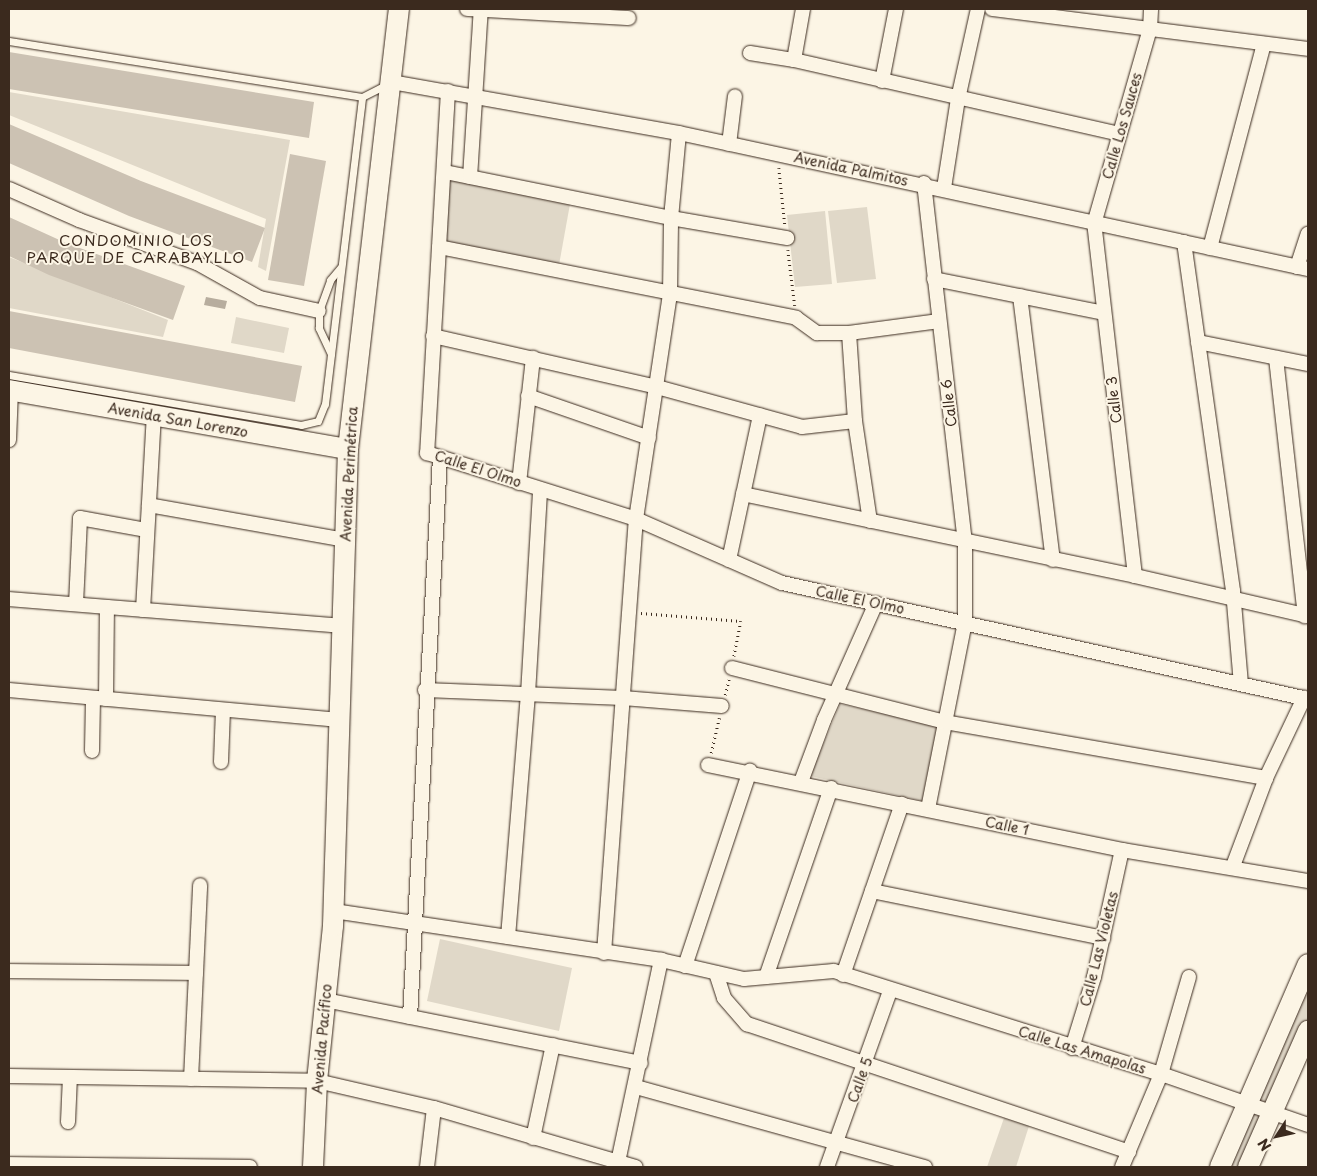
<!DOCTYPE html>
<meta charset="utf-8">
<style>
body{margin:0}
#map{position:relative;width:1317px;height:1176px;overflow:hidden;background:#fcf5e5;font-family:"Playpen Sans",sans-serif}
div>[style]{position:absolute}
.green>*{inset:0;background:#e0d8c8}
.water>*{inset:0;background:#b7ad9e}
.building>*{inset:0;background:#ccc2b3}
.path>*{height:2.5px;margin-top:-1.25px;transform-origin:0;background:repeating-linear-gradient(90deg,#3b2a1e 0 1px,transparent 0 5px)}
.roads{filter:drop-shadow(0 0 1px #3b2a1e) drop-shadow(0 0 1px #3b2a1e)}
.lane>*{height:7px;margin:-3.5px;padding:0 3.5px;transform-origin:3.5px;border-radius:3.5px;background:#fcf5e5}
.street>*{height:14px;margin:-7px;padding:0 7px;transform-origin:7px;border-radius:7px;background:#fcf5e5}
.secondary>*{height:20px;margin:-10px;padding:0 10px;transform-origin:10px;border-radius:10px;background:#fcf5e5}
span{translate:-50% -50%;white-space:nowrap;text-align:center;line-height:1.15;-webkit-text-stroke:4px #fcf5e5;paint-order:stroke}
.street-label{font-size:14px;color:#3b2a1e}
.neighbourhood-label{font-size:15px;color:#3b2a1e;letter-spacing:1px}
.frame{position:absolute;inset:0;border:10px solid #3b2a1e;pointer-events:none}
.north{position:absolute;left:1252px;top:1111px;width:50px;height:50px;-webkit-text-stroke:4px #fcf5e5;paint-order:stroke;rotate:235deg;font-size:14px;font-weight:700;line-height:20px;text-align:center;color:#3b2a1e}
.north::after{content:'';display:block;margin:auto;width:18px;height:22px;background:#3b2a1e;clip-path:polygon(50% 0,100% 100%,50% 72%,0 100%)}
</style>
<div id="map">
<div class="green">
<div style="clip-path:polygon(9px 92px,290px 140px,266px 271px,258px 267px,266px 219px,9px 115px)"></div>
<div style="clip-path:polygon(448px 178px,570px 204px,559px 265px,443px 242px)"></div>
<div style="clip-path:polygon(867px 207px,876px 279px,837px 283px,828px 211px)"></div>
<div style="clip-path:polygon(825px 211px,832px 284px,795px 287px,787px 215px)"></div>
<div style="clip-path:polygon(9px 257px,168px 320px,163px 337px,9px 308px)"></div>
<div style="clip-path:polygon(236px 317px,289px 328px,284px 353px,231px 343px)"></div>
<div style="clip-path:polygon(840px 704px,940px 726px,923px 801px,810px 776px)"></div>
<div style="clip-path:polygon(440px 939px,572px 968px,559px 1031px,427px 1001px)"></div>
<div style="clip-path:polygon(1308px 972px,1308px 1024px,1274px 1105px,1255px 1099px)"></div>
<div style="clip-path:polygon(1252px 1111px,1268px 1118px,1244px 1167px,1226px 1167px)"></div>
<div style="clip-path:polygon(1004px 1118px,1029px 1126px,1016px 1167px,987px 1167px)"></div>
</div>
<div class="water">
<div style="clip-path:polygon(206px 297px,227px 301px,225px 309px,204px 305px)"></div>
</div>
<div class="building">
<div style="clip-path:polygon(9px 52px,314px 102px,309px 138px,9px 89px)"></div>
<div style="clip-path:polygon(9px 124px,141px 181px,265px 228px,252px 262px,129px 216px,9px 163px)"></div>
<div style="clip-path:polygon(290px 154px,326px 161px,304px 286px,268px 280px)"></div>
<div style="clip-path:polygon(9px 217px,66px 243px,185px 286px,173px 320px,49px 275px,9px 256px)"></div>
<div style="clip-path:polygon(9px 311px,302px 366px,295px 402px,9px 348px)"></div>
</div>
<div class="path">
<div style="left:779px;top:168px;width:57px;rotate:84deg"></div>
<div style="left:788px;top:250px;width:56px;rotate:82.9deg"></div>
<div style="left:641px;top:613px;width:100px;rotate:4.6deg"></div>
<div style="left:741px;top:621px;width:36px;rotate:101deg"></div>
<div style="left:725px;top:695px;width:16px;rotate:-76deg"></div>
<div style="left:711px;top:753px;width:36px;rotate:-77deg"></div>
</div>
<div class="roads">
<div class="lane">
<div style="left:9px;top:41px;width:357px;rotate:9deg"></div>
<div style="left:362px;top:97px;width:29px;rotate:-27deg"></div>
<div style="left:331px;top:354px;width:29px;rotate:-115deg"></div>
<div style="left:319px;top:328px;width:17px;rotate:-90deg"></div>
<div style="left:319px;top:311px;width:33px;rotate:-70deg"></div>
<div style="left:330px;top:280px;width:17px;rotate:-50deg"></div>
<div style="left:9px;top:375px;width:296px;rotate:9.7deg"></div>
<div style="left:301px;top:425px;width:17px;rotate:-13deg"></div>
<div style="left:318px;top:421px;width:18px;rotate:-68deg"></div>
<div style="left:325px;top:404px;width:309px;rotate:-83.1deg"></div>
</div>
<div class="street">
<div style="left:467px;top:9px;width:162px;rotate:3.2deg"></div>
<div style="left:992px;top:9px;width:319px;rotate:7.2deg"></div>
<div style="left:750px;top:53px;width:45px;rotate:9deg"></div>
<div style="left:794px;top:60px;width:334px;rotate:12.8deg"></div>
<div style="left:794px;top:60px;width:52px;rotate:-80deg"></div>
<div style="left:882px;top:81px;width:73px;rotate:-79deg"></div>
<div style="left:392px;top:82px;width:291px;rotate:10.1deg"></div>
<div style="left:679px;top:133px;width:644px;rotate:12.2deg"></div>
<div style="left:448px;top:91px;width:363px;rotate:93.3deg"></div>
<div style="left:427px;top:453px;width:219px;rotate:17.5deg"></div>
<div style="left:636px;top:519px;width:159px;rotate:23.7deg"></div>
<div style="left:782px;top:583px;width:539px;rotate:12.44deg"></div>
<div style="left:729px;top:144px;width:48px;rotate:-82.9deg"></div>
<div style="left:445px;top:172px;width:231px;rotate:11.5deg"></div>
<div style="left:671px;top:218px;width:118px;rotate:9.8deg"></div>
<div style="left:470px;top:177px;width:168px;rotate:-86.3deg"></div>
<div style="left:924px;top:183px;width:362px;rotate:83.5deg"></div>
<div style="left:965px;top:543px;width:79px;rotate:90deg"></div>
<div style="left:965px;top:622px;width:191px;rotate:101.2deg"></div>
<div style="left:944px;top:188px;width:90px;rotate:-81.1deg"></div>
<div style="left:958px;top:99px;width:92px;rotate:-77.5deg"></div>
<div style="left:9px;top:189px;width:77px;rotate:23.9deg"></div>
<div style="left:79px;top:220px;width:126px;rotate:20deg"></div>
<div style="left:197px;top:263px;width:72px;rotate:29.1deg"></div>
<div style="left:260px;top:298px;width:60px;rotate:12.4deg"></div>
<div style="left:1184px;top:242px;width:352px;rotate:82deg"></div>
<div style="left:1233px;top:591px;width:93px;rotate:85.1deg"></div>
<div style="left:439px;top:247px;width:364px;rotate:11.2deg"></div>
<div style="left:796px;top:318px;width:26px;rotate:36deg"></div>
<div style="left:817px;top:333px;width:32px"></div>
<div style="left:849px;top:333px;width:91px;rotate:-7.6deg"></div>
<div style="left:1210px;top:248px;width:211px;rotate:-75.2deg"></div>
<div style="left:1297px;top:267px;width:35px;rotate:-72deg"></div>
<div style="left:934px;top:279px;width:173px;rotate:11.3deg"></div>
<div style="left:1020px;top:296px;width:266px;rotate:82.9deg"></div>
<div style="left:849px;top:333px;width:88px;rotate:86.1deg"></div>
<div style="left:855px;top:421px;width:101px;rotate:81.5deg"></div>
<div style="left:433px;top:336px;width:230px;rotate:12.8deg"></div>
<div style="left:657px;top:387px;width:150px;rotate:15.4deg"></div>
<div style="left:802px;top:427px;width:53px;rotate:-6.5deg"></div>
<div style="left:1198px;top:342px;width:112px;rotate:11.3deg"></div>
<div style="left:1276px;top:358px;width:260px;rotate:83.6deg"></div>
<div style="left:528px;top:396px;width:128px;rotate:19.1deg"></div>
<div style="left:9px;top:440px;width:49px;rotate:-87.7deg"></div>
<div style="left:519px;top:483px;width:126px;rotate:-83.6deg"></div>
<div style="left:743px;top:494px;width:400px;rotate:11.8deg"></div>
<div style="left:1135px;top:576px;width:178px;rotate:13deg"></div>
<div style="left:149px;top:505px;width:199px;rotate:10.1deg"></div>
<div style="left:729px;top:560px;width:148px;rotate:-77.9deg"></div>
<div style="left:1135px;top:576px;width:354px;rotate:-96.6deg"></div>
<div style="left:1094px;top:224px;width:203px;rotate:-74deg"></div>
<div style="left:1150px;top:29px;width:20px;rotate:-87deg"></div>
<div style="left:9px;top:599px;width:335px;rotate:4.6deg"></div>
<div style="left:76px;top:604px;width:86px;rotate:-87.3deg"></div>
<div style="left:80px;top:518px;width:68px;rotate:10.2deg"></div>
<div style="left:143px;top:610px;width:194px;rotate:-86.8deg"></div>
<div style="left:732px;top:668px;width:220px;rotate:14.2deg"></div>
<div style="left:945px;top:722px;width:326px;rotate:9.9deg"></div>
<div style="left:9px;top:690px;width:332px;rotate:5.2deg"></div>
<div style="left:425px;top:690px;width:198px;rotate:2.3deg"></div>
<div style="left:623px;top:698px;width:99px;rotate:4.6deg"></div>
<div style="left:106px;top:699px;width:92px;rotate:-89.4deg"></div>
<div style="left:92px;top:751px;width:53px;rotate:-88.9deg"></div>
<div style="left:221px;top:762px;width:52px;rotate:-87.8deg"></div>
<div style="left:708px;top:765px;width:423px;rotate:11.6deg"></div>
<div style="left:1122px;top:850px;width:189px;rotate:9.5deg"></div>
<div style="left:801px;top:782px;width:66px;rotate:-69.6deg"></div>
<div style="left:824px;top:720px;width:128px;rotate:-66deg"></div>
<div style="left:1233px;top:866px;width:94px;rotate:-69.4deg"></div>
<div style="left:1266px;top:778px;width:89px;rotate:-64.6deg"></div>
<div style="left:872px;top:891px;width:236px;rotate:11.5deg"></div>
<div style="left:334px;top:911px;width:331px;rotate:8.5deg"></div>
<div style="left:661px;top:960px;width:85px;rotate:12.9deg"></div>
<div style="left:744px;top:979px;width:90px;rotate:-5.1deg"></div>
<div style="left:834px;top:971px;width:343px;rotate:17.5deg"></div>
<div style="left:1161px;top:1074px;width:156px;rotate:19.1deg"></div>
<div style="left:508px;top:937px;width:244px;rotate:-85.3deg"></div>
<div style="left:528px;top:694px;width:205px;rotate:-86.6deg"></div>
<div style="left:604px;top:953px;width:435px;rotate:-85.8deg"></div>
<div style="left:636px;top:519px;width:228px;rotate:-81.4deg"></div>
<div style="left:670px;top:294px;width:76px;rotate:-89.2deg"></div>
<div style="left:671px;top:218px;width:85px;rotate:-84.6deg"></div>
<div style="left:685px;top:966px;width:206px;rotate:-71.6deg"></div>
<div style="left:9px;top:971px;width:187px;rotate:0.6deg"></div>
<div style="left:716px;top:973px;width:26px;rotate:72deg"></div>
<div style="left:724px;top:998px;width:35px;rotate:49deg"></div>
<div style="left:747px;top:1024px;width:403px;rotate:18.5deg"></div>
<div style="left:843px;top:975px;width:181px;rotate:-71deg"></div>
<div style="left:766px;top:977px;width:200px;rotate:-71deg"></div>
<div style="left:325px;top:1000px;width:322px;rotate:11.3deg"></div>
<div style="left:410px;top:1017px;width:561px;rotate:-86.93deg"></div>
<div style="left:1072px;top:1048px;width:74px;rotate:-72.8deg"></div>
<div style="left:1094px;top:977px;width:130px;rotate:-77.6deg"></div>
<div style="left:9px;top:1076px;width:308px;rotate:0.9deg"></div>
<div style="left:317px;top:1081px;width:120px;rotate:13deg"></div>
<div style="left:434px;top:1108px;width:210px;rotate:16.3deg"></div>
<div style="left:191px;top:1079px;width:194px;rotate:-87.3deg"></div>
<div style="left:636px;top:1087px;width:300px;rotate:15.5deg"></div>
<div style="left:68px;top:1122px;width:45px;rotate:-87.5deg"></div>
<div style="left:533px;top:1138px;width:95px;rotate:-77.9deg"></div>
<div style="left:618px;top:1162px;width:207px;rotate:-78deg"></div>
<div style="left:9px;top:1164px;width:241px;rotate:0.7deg"></div>
<div style="left:427px;top:1167px;width:59px;rotate:-83.2deg"></div>
<div style="left:827px;top:1167px;width:187px;rotate:-70.3deg"></div>
<div style="left:1122px;top:1167px;width:101px;rotate:-67.2deg"></div>
<div style="left:1161px;top:1074px;width:101px;rotate:-73.9deg"></div>
</div>
<div class="secondary">
<div style="left:9px;top:390px;width:344px;rotate:9.9deg"></div>
<div style="left:313px;top:1167px;width:86px;rotate:-87.3deg"></div>
<div style="left:317px;top:1081px;width:156px;rotate:-84.1deg"></div>
<div style="left:333px;top:926px;width:477px;rotate:-88.2deg"></div>
<div style="left:348px;top:449px;width:443px;rotate:-83.4deg"></div>
<div style="left:1220px;top:1167px;width:221px;rotate:-66.6deg"></div>
<div style="left:1248px;top:1167px;width:149px;rotate:-66.2deg"></div>
</div>
</div>
<div class="street-label">
<span style="left:1122px;top:126px;rotate:-74deg">Calle Los Sauces</span>
<span style="left:851px;top:169px;rotate:12deg">Avenida Palmitos</span>
<span style="left:1114px;top:400px;rotate:-97deg">Calle 3</span>
<span style="left:949px;top:403px;rotate:-97deg">Calle 6</span>
<span style="left:178px;top:420px;rotate:10deg">Avenida San Lorenzo</span>
<span style="left:478px;top:469px;rotate:18deg">Calle El Olmo</span>
<span style="left:349px;top:474px;rotate:-87deg">Avenida Perimétrica</span>
<span style="left:860px;top:600px;rotate:12deg">Calle El Olmo</span>
<span style="left:1007px;top:826px;rotate:12deg">Calle 1</span>
<span style="left:1099px;top:949px;rotate:-76deg">Calle Las Violetas</span>
<span style="left:322px;top:1039px;rotate:-85deg">Avenida Pacífico</span>
<span style="left:1082px;top:1050px;rotate:17deg">Calle Las Amapolas</span>
<span style="left:860px;top:1080px;rotate:-70deg">Calle 5</span>
</div>
<div class="neighbourhood-label">
<span style="left:136px;top:248px">CONDOMINIO LOS<br>PARQUE DE CARABAYLLO</span>
</div>
<div class="frame"></div>
<div class="north">N</div>
</div>
